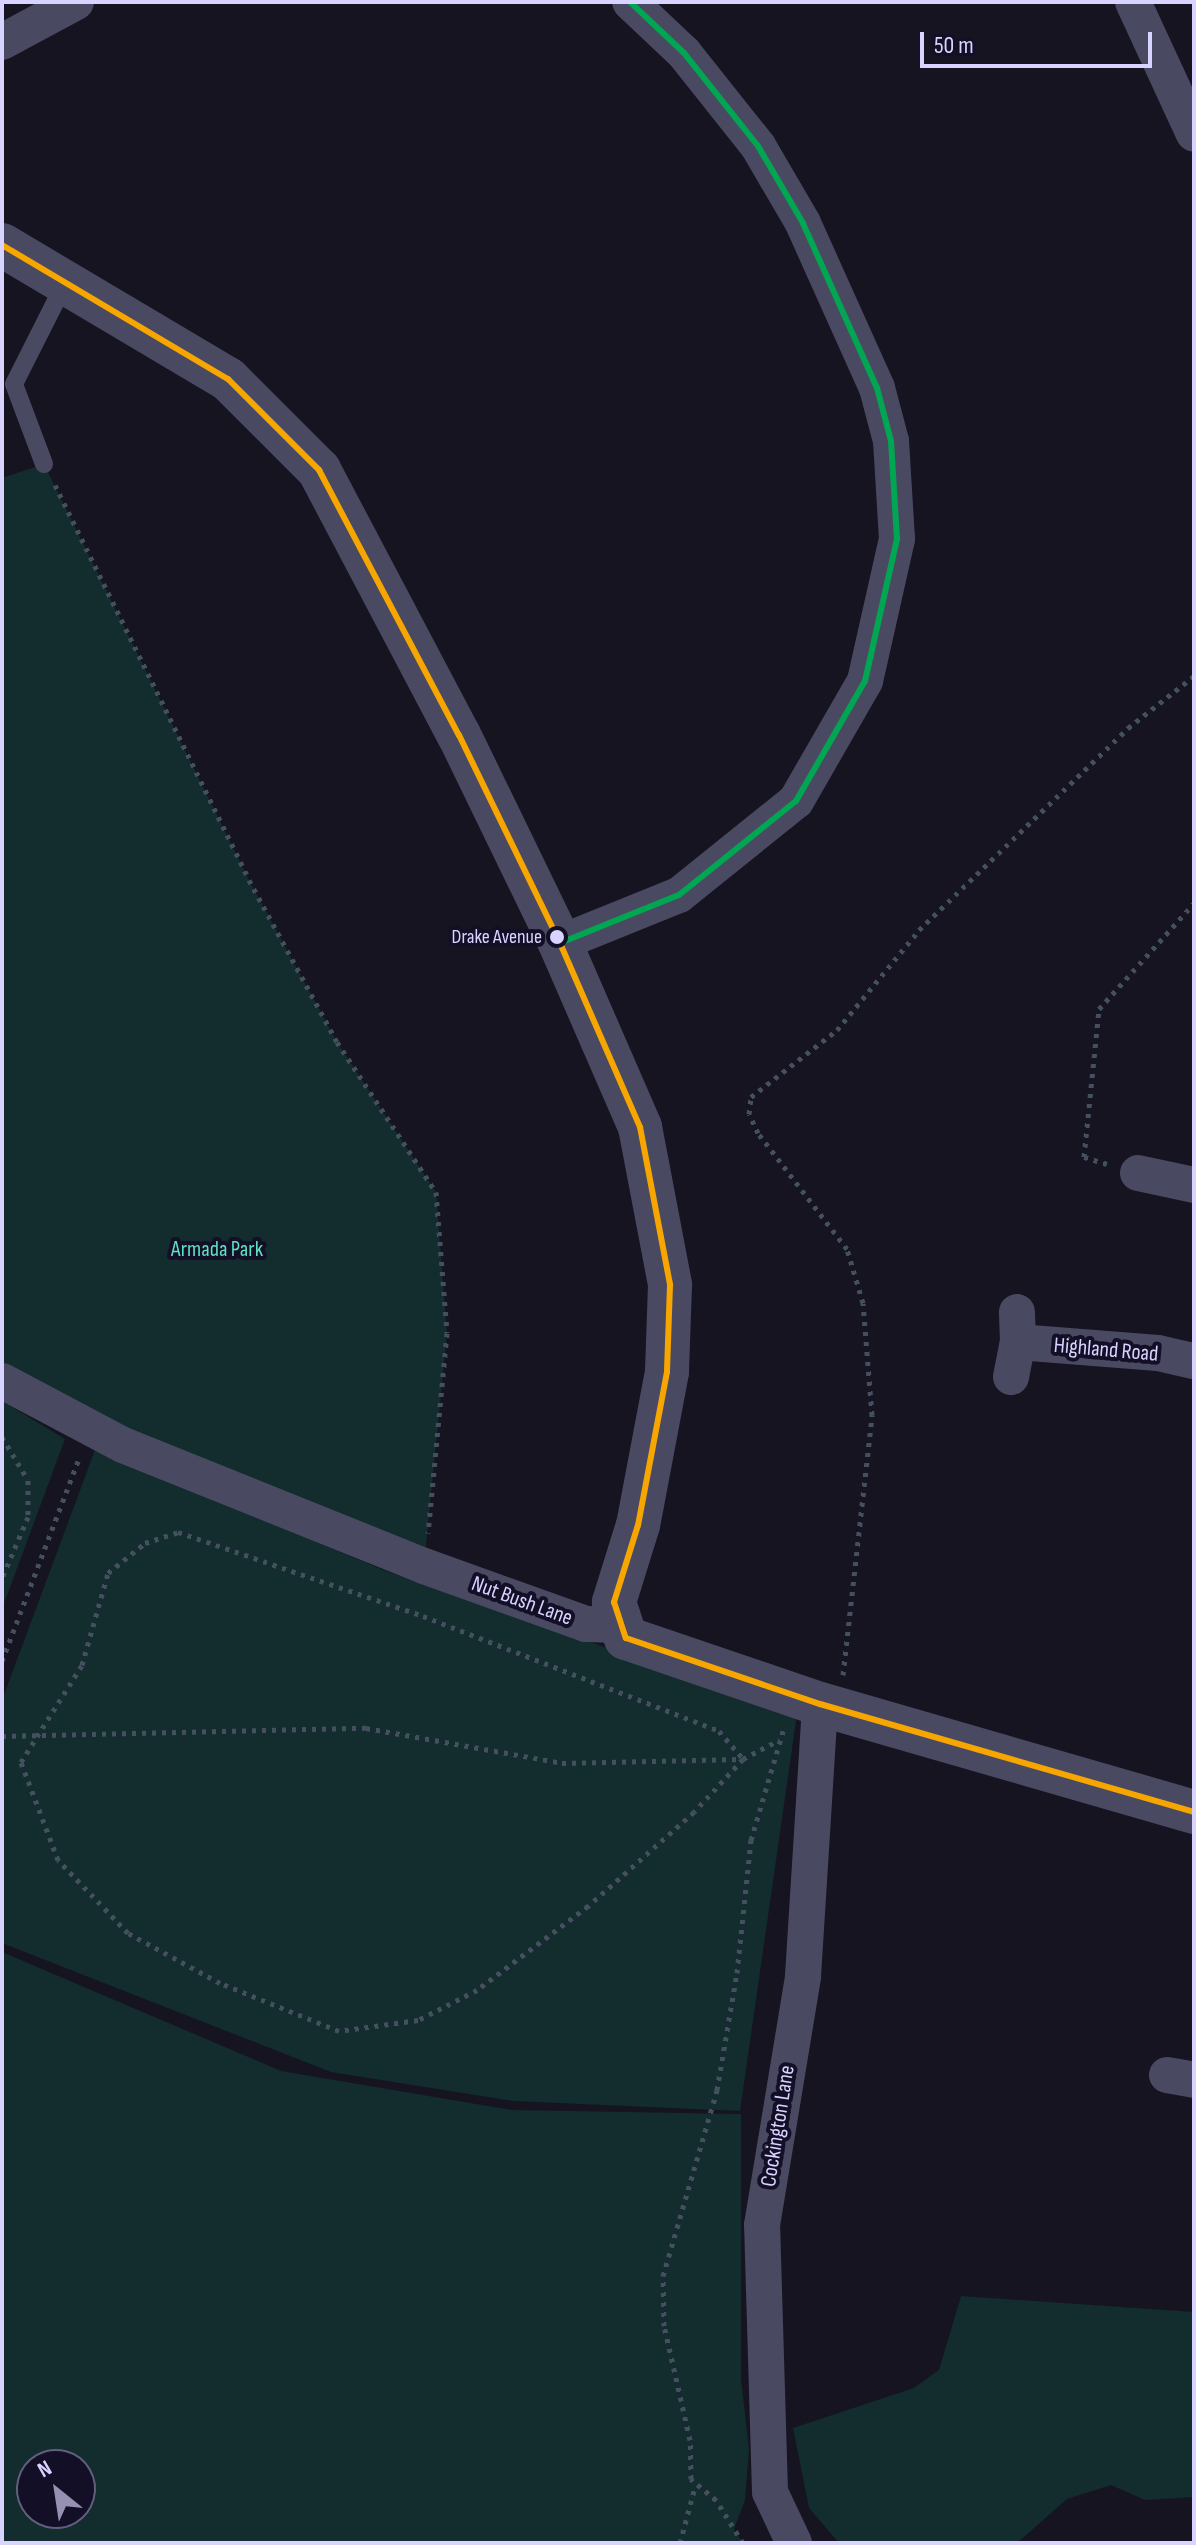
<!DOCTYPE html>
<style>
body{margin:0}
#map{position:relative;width:1196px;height:2545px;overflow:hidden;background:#161421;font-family:"Sofia Sans Condensed",sans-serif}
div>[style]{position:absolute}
.green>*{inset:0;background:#132c2d}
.path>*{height:5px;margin-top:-2.5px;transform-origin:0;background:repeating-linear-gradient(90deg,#44505f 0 4px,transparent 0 10px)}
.service>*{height:18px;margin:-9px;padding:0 9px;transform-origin:9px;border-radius:9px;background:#4a4962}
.minor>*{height:36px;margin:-18px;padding:0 18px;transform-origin:18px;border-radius:18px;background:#4a4962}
.tertiary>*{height:44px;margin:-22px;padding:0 22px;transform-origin:22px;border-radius:22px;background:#4a4962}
.bus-1>*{height:6px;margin:-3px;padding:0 3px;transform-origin:3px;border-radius:3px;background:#f7a600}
.bus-2>*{height:6px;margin:-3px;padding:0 3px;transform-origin:3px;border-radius:3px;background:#00a651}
.dots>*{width:22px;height:22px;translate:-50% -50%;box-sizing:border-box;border:4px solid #130f26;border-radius:50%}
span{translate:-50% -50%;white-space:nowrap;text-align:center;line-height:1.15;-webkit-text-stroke:8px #130f26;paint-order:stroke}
.bus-label{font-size:20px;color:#d9d4ff}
.right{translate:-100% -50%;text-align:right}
.park-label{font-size:22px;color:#5fe0c0}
.street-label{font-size:22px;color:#d9d4ff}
.frame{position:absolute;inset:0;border:4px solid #d9d4ff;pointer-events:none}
.north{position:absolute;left:16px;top:2449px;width:80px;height:80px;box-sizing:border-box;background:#130f26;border:2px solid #625e7d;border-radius:50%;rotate:330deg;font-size:22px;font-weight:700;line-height:32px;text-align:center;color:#d9d4ff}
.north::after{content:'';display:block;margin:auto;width:28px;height:36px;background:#9591b1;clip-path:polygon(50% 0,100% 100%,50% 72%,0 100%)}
.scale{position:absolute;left:920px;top:32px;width:232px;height:36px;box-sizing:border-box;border:4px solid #d9d4ff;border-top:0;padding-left:10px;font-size:24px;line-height:28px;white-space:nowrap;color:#d9d4ff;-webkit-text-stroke:6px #130f26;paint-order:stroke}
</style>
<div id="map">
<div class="green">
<div style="clip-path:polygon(44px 464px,249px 880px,337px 1042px,436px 1192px,447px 1333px,424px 1566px,2px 1381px,2px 478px)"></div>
<div style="clip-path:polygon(2px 1401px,65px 1439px,2px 1609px)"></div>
<div style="clip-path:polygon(95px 1450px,386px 1571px,797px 1714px,740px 2111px,513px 2101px,331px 2072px,2px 1943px,2px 1700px)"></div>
<div style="clip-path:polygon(evenodd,2px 1952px,281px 2071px,512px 2110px,741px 2114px,741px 2379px,749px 2449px,745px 2500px,734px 2529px,743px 2543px,2px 2543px,2px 1952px,32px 2465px,80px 2465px,80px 2513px,32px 2513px,32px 2465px)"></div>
<div style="clip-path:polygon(961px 2296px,1194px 2312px,1194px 2497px,1145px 2500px,1111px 2485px,1067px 2499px,1017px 2543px,839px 2543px,809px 2508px,793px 2428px,914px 2388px,939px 2370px)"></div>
</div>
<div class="path">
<div style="left:55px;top:485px;width:440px;rotate:63.8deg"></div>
<div style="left:249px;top:880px;width:184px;rotate:61.5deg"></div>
<div style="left:337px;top:1042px;width:180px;rotate:56.6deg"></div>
<div style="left:436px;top:1192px;width:141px;rotate:85.5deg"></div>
<div style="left:447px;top:1333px;width:201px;rotate:95.4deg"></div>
<div style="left:1107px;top:1164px;width:24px;rotate:-163deg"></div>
<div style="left:1084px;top:1157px;width:149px;rotate:-84.2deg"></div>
<div style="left:1099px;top:1009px;width:142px;rotate:-48.1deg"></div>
<div style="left:2px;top:1437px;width:50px;rotate:58.8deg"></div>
<div style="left:28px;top:1480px;width:37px;rotate:90deg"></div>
<div style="left:28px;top:1517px;width:66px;rotate:113.1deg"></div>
<div style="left:178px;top:1532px;width:259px;rotate:18.9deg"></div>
<div style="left:423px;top:1616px;width:318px;rotate:21.2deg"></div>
<div style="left:719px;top:1731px;width:37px;rotate:49deg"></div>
<div style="left:743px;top:1759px;width:72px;rotate:132.8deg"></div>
<div style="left:694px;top:1812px;width:142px;rotate:138.4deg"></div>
<div style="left:588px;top:1906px;width:139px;rotate:142.9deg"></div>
<div style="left:477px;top:1990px;width:66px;rotate:153deg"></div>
<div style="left:418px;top:2020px;width:80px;rotate:172.1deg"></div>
<div style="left:339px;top:2031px;width:128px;rotate:-158deg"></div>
<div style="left:220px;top:1983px;width:105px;rotate:-151.5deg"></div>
<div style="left:128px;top:1933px;width:101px;rotate:-133.8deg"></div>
<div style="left:58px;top:1860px;width:105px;rotate:-110.7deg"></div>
<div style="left:21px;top:1762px;width:115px;rotate:-57.8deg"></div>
<div style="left:82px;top:1665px;width:96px;rotate:-74.2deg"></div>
<div style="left:108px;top:1573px;width:48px;rotate:-39deg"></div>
<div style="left:145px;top:1543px;width:35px;rotate:-18deg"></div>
<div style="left:2px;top:1661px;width:219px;rotate:-69.2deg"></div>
<div style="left:843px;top:1675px;width:262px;rotate:-83.6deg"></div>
<div style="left:872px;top:1415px;width:112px;rotate:-94.6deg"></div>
<div style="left:863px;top:1303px;width:56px;rotate:-106.5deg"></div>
<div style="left:847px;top:1249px;width:146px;rotate:-127.5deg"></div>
<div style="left:758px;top:1133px;width:21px;rotate:-115deg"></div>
<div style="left:749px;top:1114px;width:17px;rotate:-83deg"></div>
<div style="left:751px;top:1097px;width:109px;rotate:-37.9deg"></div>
<div style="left:837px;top:1030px;width:129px;rotate:-50.6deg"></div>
<div style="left:919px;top:930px;width:291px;rotate:-44deg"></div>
<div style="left:1128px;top:728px;width:84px;rotate:-38.2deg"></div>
<div style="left:2px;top:1736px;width:364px;rotate:-1.3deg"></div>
<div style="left:366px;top:1728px;width:199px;rotate:10.1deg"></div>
<div style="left:562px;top:1763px;width:181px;rotate:-1.3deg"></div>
<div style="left:743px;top:1759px;width:41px;rotate:-27.8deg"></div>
<div style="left:680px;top:2543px;width:58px;rotate:-75deg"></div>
<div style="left:743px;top:2543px;width:51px;rotate:-122.1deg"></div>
<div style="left:716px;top:2500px;width:33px;rotate:-140deg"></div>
<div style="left:691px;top:2479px;width:39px;rotate:-91deg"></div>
<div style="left:690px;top:2440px;width:117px;rotate:-102.8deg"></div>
<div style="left:664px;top:2326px;width:50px;rotate:-91.1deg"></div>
<div style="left:663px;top:2276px;width:194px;rotate:-73.8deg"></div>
<div style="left:717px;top:2090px;width:119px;rotate:-80.3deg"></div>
<div style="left:737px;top:1973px;width:134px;rotate:-84deg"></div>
<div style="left:751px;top:1840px;width:114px;rotate:-73.6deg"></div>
</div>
<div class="service">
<div style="left:44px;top:464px;width:85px;rotate:-110.6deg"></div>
<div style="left:14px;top:384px;width:113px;rotate:-63.2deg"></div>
</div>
<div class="minor">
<div style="left:1133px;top:2px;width:145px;rotate:65.2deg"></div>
<div style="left:2px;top:42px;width:84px;rotate:-28.4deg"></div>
<div style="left:560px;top:943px;width:128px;rotate:-22deg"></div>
<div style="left:679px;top:895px;width:150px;rotate:-38.8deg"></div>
<div style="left:796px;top:801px;width:138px;rotate:-60.1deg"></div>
<div style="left:865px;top:681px;width:146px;rotate:-77.3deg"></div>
<div style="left:897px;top:539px;width:98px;rotate:-93.5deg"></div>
<div style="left:891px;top:441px;width:55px;rotate:-104.8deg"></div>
<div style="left:877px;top:388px;width:181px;rotate:-114.2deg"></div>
<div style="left:803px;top:223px;width:89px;rotate:-120.3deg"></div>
<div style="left:758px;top:146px;width:119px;rotate:-128.5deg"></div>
<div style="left:684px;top:53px;width:74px;rotate:-136.6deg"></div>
<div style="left:1138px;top:1173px;width:57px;rotate:12.1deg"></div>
<div style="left:1018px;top:1342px;width:140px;rotate:4.5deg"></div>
<div style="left:1158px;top:1353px;width:37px;rotate:13deg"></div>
<div style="left:1011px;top:1377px;width:36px;rotate:-79deg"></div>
<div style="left:1018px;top:1342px;width:30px;rotate:-92deg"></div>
<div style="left:2px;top:1381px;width:137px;rotate:27.9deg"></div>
<div style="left:123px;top:1445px;width:324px;rotate:21.9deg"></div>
<div style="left:424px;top:1566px;width:172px;rotate:19.7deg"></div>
<div style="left:586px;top:1624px;width:31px;rotate:2deg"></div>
<div style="left:1167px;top:2075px;width:27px;rotate:10deg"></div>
<div style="left:794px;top:2543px;width:56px;rotate:-115.2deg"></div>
<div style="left:770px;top:2492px;width:267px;rotate:-91.7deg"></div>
<div style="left:762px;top:2225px;width:252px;rotate:-80.6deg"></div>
<div style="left:803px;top:1976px;width:273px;rotate:-86.4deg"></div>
</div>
<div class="tertiary">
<div style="left:2px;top:245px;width:263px;rotate:30.7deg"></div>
<div style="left:228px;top:379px;width:129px;rotate:45deg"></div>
<div style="left:319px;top:470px;width:300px;rotate:62.2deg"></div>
<div style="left:459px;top:735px;width:231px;rotate:64.1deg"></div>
<div style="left:560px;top:943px;width:201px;rotate:66.5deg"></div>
<div style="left:640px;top:1127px;width:161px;rotate:79.2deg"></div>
<div style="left:670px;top:1285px;width:87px;rotate:92deg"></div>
<div style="left:667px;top:1372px;width:156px;rotate:100.7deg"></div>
<div style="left:638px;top:1525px;width:81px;rotate:107.3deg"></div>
<div style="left:614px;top:1602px;width:38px;rotate:72deg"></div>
<div style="left:626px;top:1638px;width:205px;rotate:18.8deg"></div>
<div style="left:820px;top:1704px;width:389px;rotate:16.1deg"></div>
</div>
<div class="bus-1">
<div style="left:2px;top:245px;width:263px;rotate:30.7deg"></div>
<div style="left:228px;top:379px;width:129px;rotate:45deg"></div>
<div style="left:319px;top:470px;width:300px;rotate:62.2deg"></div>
<div style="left:459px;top:735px;width:231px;rotate:64.1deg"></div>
<div style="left:560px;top:943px;width:201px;rotate:66.5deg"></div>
<div style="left:640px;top:1127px;width:161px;rotate:79.2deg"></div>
<div style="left:670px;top:1285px;width:87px;rotate:92deg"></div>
<div style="left:667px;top:1372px;width:156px;rotate:100.7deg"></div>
<div style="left:638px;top:1525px;width:81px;rotate:107.3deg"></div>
<div style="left:614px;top:1602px;width:38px;rotate:72deg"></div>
<div style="left:626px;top:1638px;width:205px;rotate:18.8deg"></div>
<div style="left:820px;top:1704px;width:389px;rotate:16.1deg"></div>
</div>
<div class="bus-2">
<div style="left:560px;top:943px;width:128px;rotate:-22deg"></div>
<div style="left:679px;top:895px;width:150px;rotate:-38.8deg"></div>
<div style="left:796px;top:801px;width:138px;rotate:-60.1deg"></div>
<div style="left:865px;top:681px;width:146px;rotate:-77.3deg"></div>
<div style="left:897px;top:539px;width:98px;rotate:-93.5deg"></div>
<div style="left:891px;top:441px;width:55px;rotate:-104.8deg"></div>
<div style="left:877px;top:388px;width:181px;rotate:-114.2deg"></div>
<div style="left:803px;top:223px;width:89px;rotate:-120.3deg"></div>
<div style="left:758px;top:146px;width:119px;rotate:-128.5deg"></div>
<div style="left:684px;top:53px;width:74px;rotate:-136.6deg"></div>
</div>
<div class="dots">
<div style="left:557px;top:937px;background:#d9d4ff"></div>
</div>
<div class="bus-label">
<span class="right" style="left:542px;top:937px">Drake Avenue</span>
</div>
<div class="park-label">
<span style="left:217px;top:1250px">Armada Park</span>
</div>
<div class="street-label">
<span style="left:1106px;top:1350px;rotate:5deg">Highland Road</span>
<span style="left:522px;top:1601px;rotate:20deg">Nut Bush Lane</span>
<span style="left:778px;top:2126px;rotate:-81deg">Cockington Lane</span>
</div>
<div class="frame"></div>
<div class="north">N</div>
<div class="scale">50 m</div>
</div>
